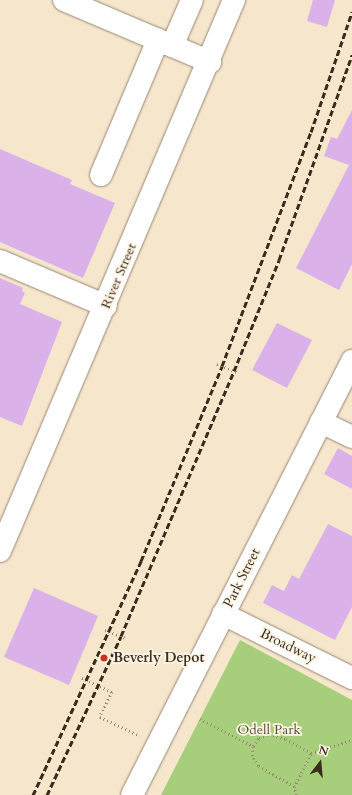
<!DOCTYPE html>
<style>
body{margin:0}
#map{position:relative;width:352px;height:795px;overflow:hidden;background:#f6e6cc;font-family:Cardo,serif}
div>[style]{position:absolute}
.green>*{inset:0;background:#a7cf7b}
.building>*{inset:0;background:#dab1e8}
.path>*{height:2.5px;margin-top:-1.25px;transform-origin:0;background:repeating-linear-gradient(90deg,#988875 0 1px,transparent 0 4px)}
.roads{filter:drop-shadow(0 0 1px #988875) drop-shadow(0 0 1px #988875)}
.minor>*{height:22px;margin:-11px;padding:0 11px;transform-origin:11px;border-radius:11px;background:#fff}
.rail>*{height:3px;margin-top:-1.5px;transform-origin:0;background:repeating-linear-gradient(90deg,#3b2a1e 0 6px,transparent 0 9px)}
.dots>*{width:11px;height:11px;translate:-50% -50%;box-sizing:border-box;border:2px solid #fcf5e5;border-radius:50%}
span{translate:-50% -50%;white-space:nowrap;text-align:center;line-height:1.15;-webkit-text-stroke:3.5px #fcf5e5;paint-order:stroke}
.street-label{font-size:14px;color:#3b2a1e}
.poi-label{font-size:14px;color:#3b2a1e;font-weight:700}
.left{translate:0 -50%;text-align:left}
.park-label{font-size:14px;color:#565335}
.north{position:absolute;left:300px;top:743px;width:40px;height:40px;-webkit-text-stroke:3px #fcf5e5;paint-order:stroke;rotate:16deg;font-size:11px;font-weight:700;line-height:16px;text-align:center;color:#3b2a1e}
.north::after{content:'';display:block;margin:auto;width:14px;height:18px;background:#3b2a1e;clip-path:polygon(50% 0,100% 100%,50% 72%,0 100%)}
</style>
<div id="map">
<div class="green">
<div style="clip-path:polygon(240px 640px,352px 700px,352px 795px,161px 795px)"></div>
</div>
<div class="building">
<div style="clip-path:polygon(313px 0,335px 0,327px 27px,307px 21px)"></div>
<div style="clip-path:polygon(352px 110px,352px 264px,339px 290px,296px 268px,349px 165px,324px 156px,331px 137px,337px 139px)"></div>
<div style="clip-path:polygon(0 149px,72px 180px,70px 184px,115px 203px,83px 278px,0 242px)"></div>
<div style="clip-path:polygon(0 278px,23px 288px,22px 291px,25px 293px,20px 304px,62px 322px,22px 426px,0 417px)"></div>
<div style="clip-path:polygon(277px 323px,312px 340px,287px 388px,252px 370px)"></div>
<div style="clip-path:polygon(338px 448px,352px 456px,352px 489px,324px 474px)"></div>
<div style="clip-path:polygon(328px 524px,352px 536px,352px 607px,335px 640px,263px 603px,272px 585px,284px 591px,292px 575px,299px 579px)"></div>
<div style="clip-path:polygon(34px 588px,98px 616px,69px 685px,4px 657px)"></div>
</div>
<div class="path">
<div style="left:217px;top:364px;width:24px;rotate:22deg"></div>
<div style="left:105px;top:630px;width:22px;rotate:21deg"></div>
<div style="left:82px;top:678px;width:33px;rotate:25deg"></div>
<div style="left:112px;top:692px;width:28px;rotate:116deg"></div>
<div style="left:100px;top:717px;width:42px;rotate:25.3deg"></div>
<div style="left:200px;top:719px;width:59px;rotate:27deg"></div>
<div style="left:294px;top:787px;width:38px;rotate:-63deg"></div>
<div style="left:311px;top:753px;width:43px;rotate:-17.6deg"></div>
<div style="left:296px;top:795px;width:8px;rotate:-104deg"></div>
<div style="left:294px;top:787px;width:42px;rotate:-149.7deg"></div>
<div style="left:258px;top:766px;width:12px;rotate:-121deg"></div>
<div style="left:252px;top:756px;width:10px;rotate:-84deg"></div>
<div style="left:253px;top:746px;width:10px;rotate:-53deg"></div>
<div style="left:259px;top:738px;width:11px;rotate:-22deg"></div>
<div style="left:269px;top:734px;width:18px;rotate:16deg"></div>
<div style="left:286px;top:739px;width:29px;rotate:29deg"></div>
</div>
<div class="roads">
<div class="minor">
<div style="left:64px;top:0;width:159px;rotate:23deg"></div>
<div style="left:172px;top:46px;width:50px;rotate:-66.5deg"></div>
<div style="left:101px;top:175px;width:147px;rotate:-67.1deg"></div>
<div style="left:0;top:261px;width:115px;rotate:23deg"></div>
<div style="left:321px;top:422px;width:34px;rotate:26deg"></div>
<div style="left:0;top:551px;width:599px;rotate:-66.99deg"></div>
<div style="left:223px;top:614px;width:144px;rotate:26.4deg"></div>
<div style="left:132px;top:795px;width:487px;rotate:-63.1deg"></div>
</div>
</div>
<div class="rail">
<div style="left:33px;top:795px;width:258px;rotate:-65.2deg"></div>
<div style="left:141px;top:561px;width:211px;rotate:-67.4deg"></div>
<div style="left:222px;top:366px;width:250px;rotate:-69.2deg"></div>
<div style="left:311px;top:132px;width:127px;rotate:-71.1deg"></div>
<div style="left:47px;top:795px;width:175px;rotate:-65deg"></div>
<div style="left:121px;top:636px;width:288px;rotate:-66.9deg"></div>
<div style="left:234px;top:371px;width:120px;rotate:-67.9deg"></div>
<div style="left:279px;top:260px;width:218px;rotate:-70.4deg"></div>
</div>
<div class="dots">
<div style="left:104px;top:658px;background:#c8321e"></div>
</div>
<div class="street-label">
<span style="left:119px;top:276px;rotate:-67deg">River Street</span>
<span style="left:242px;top:578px;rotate:-63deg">Park Street</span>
<span style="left:288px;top:646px;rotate:26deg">Broadway</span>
</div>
<div class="poi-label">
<span class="left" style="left:113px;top:658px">Beverly Depot</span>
</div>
<div class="park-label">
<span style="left:269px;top:730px">Odell Park</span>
</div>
<div class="north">N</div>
</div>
